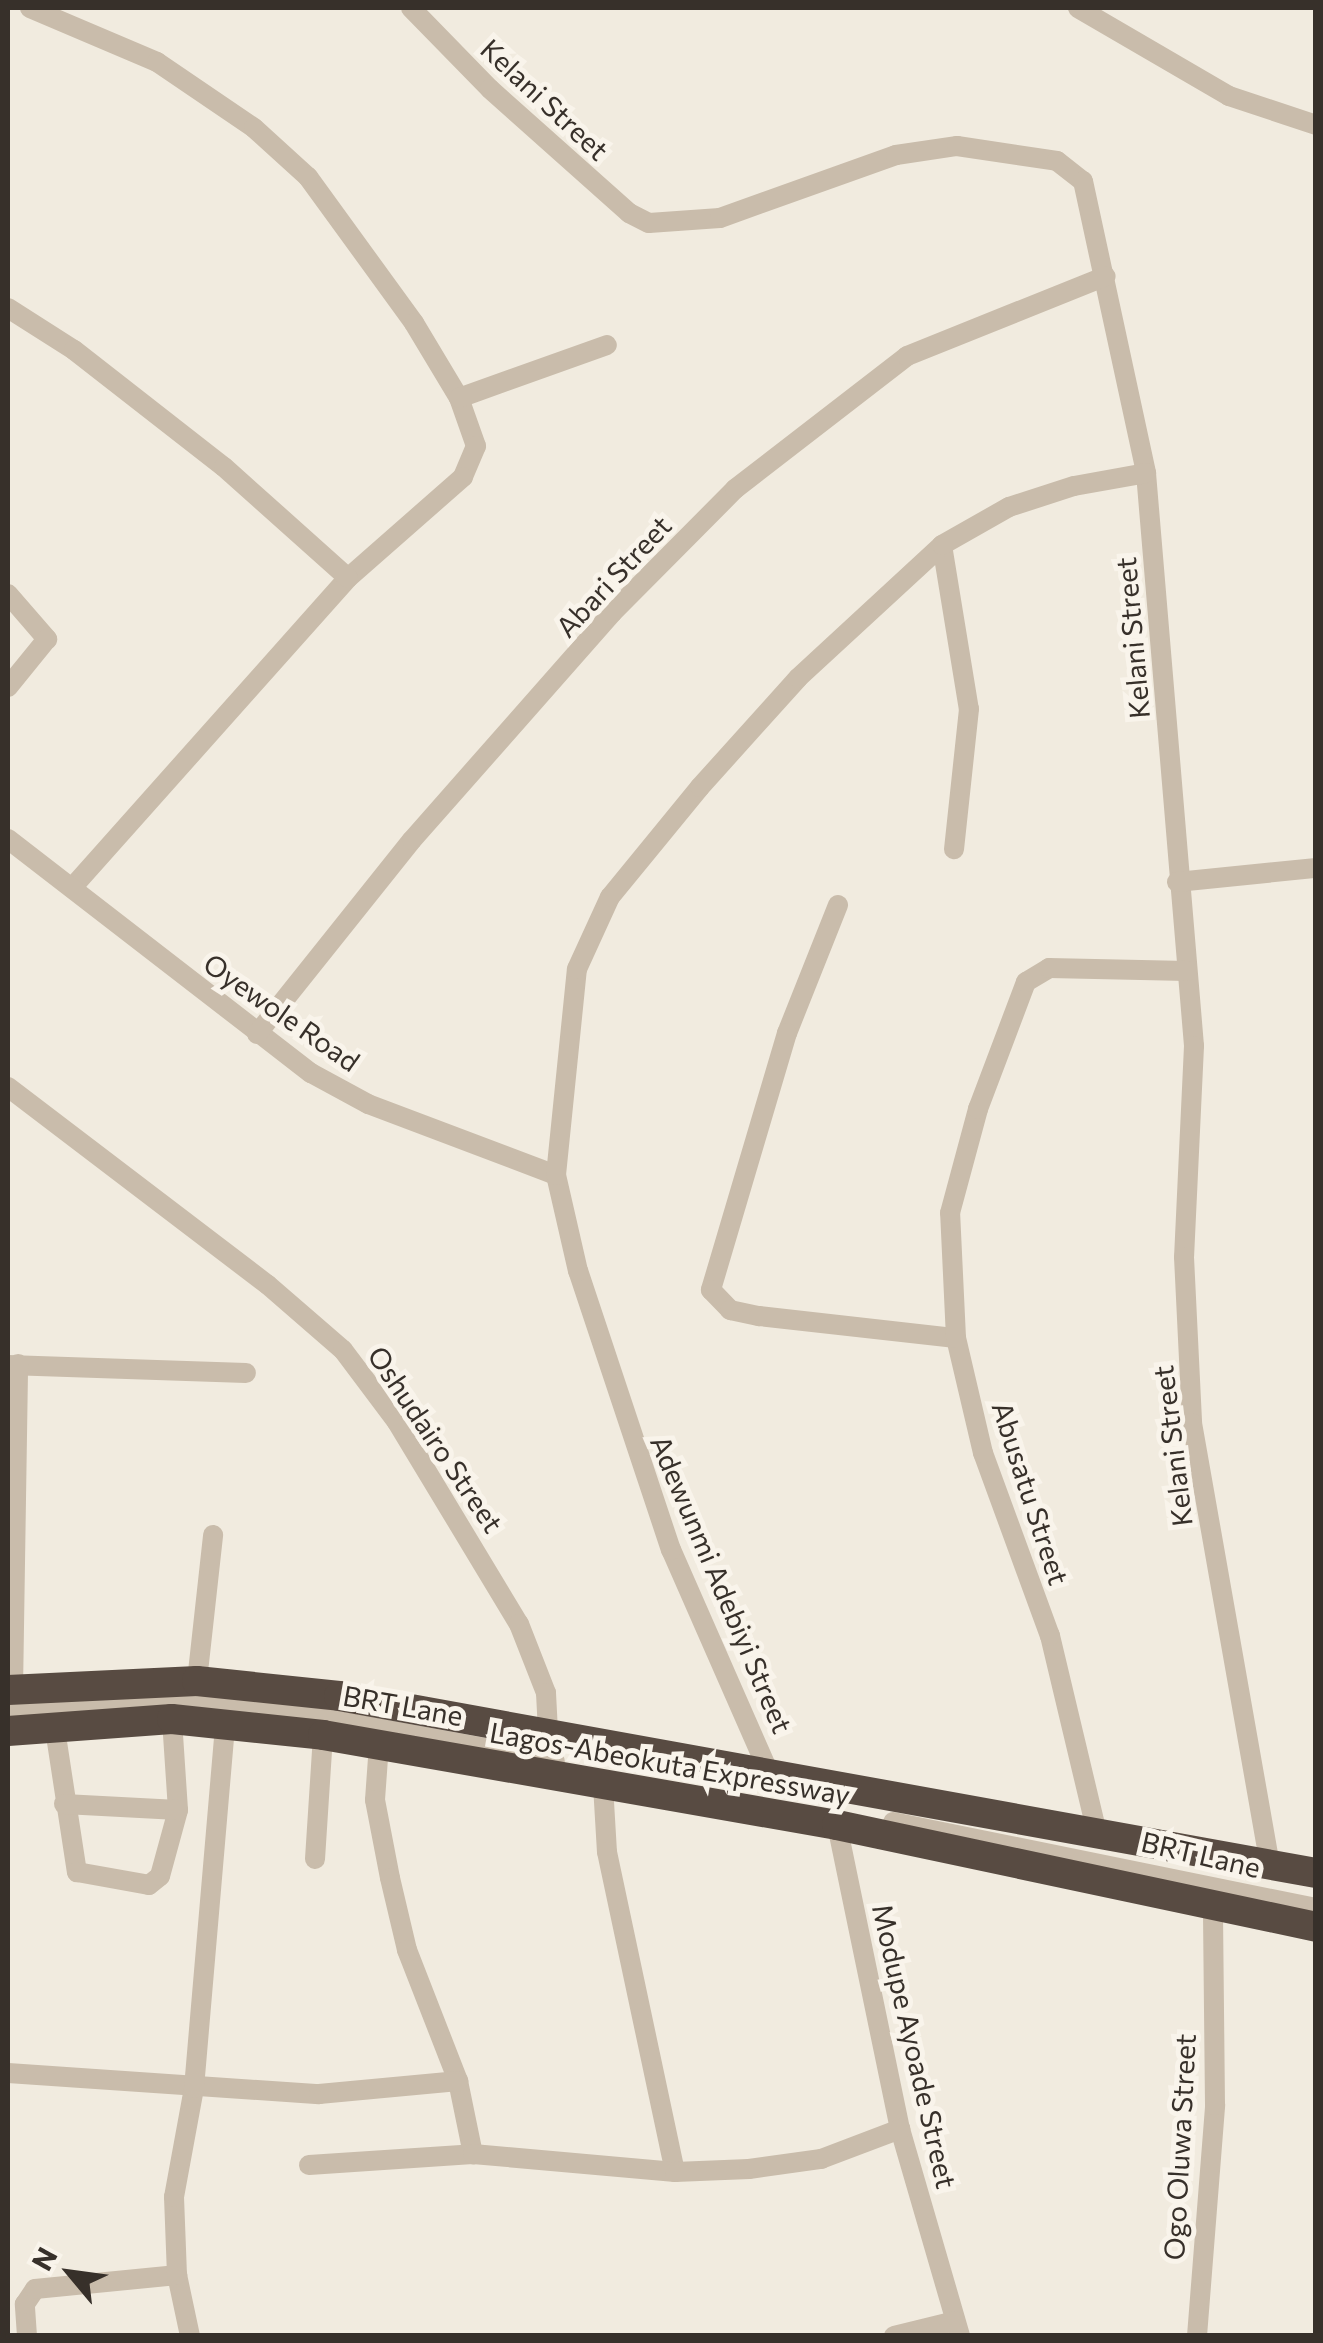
<!DOCTYPE html>
<style>
body{margin:0}
#map{position:relative;width:1323px;height:2343px;overflow:hidden;background:#f1ebdf;font-family:Commissioner,sans-serif}
div>[style]{position:absolute}
.minor>*{height:20px;margin:-10px;padding:0 10px;transform-origin:10px;border-radius:10px;background:#c9bcab}
.highway>*{height:30px;margin:-15px;padding:0 15px;transform-origin:15px;border-radius:15px;background:#584b42}
span{translate:-50% -50%;white-space:nowrap;text-align:center;line-height:1.15;-webkit-text-stroke:10px #f9f4eb;paint-order:stroke}
.street-label{font-size:28px;color:#37302a}
.frame{position:absolute;inset:0;border:10px solid #37302a;pointer-events:none}
.north{position:absolute;left:20px;top:2223px;width:100px;height:100px;-webkit-text-stroke:8px #f9f4eb;paint-order:stroke;rotate:299deg;font-size:28px;font-weight:700;line-height:40px;text-align:center;color:#37302a}
.north::after{content:'';display:block;margin:auto;width:35px;height:45px;background:#37302a;clip-path:polygon(50% 0,100% 100%,50% 72%,0 100%)}
</style>
<div id="map">
<div class="minor">
<div style="left:30px;top:8px;width:138px;rotate:23deg"></div>
<div style="left:157px;top:62px;width:117px;rotate:34.2deg"></div>
<div style="left:254px;top:128px;width:73px;rotate:42.2deg"></div>
<div style="left:308px;top:177px;width:180px;rotate:54deg"></div>
<div style="left:414px;top:323px;width:87px;rotate:59deg"></div>
<div style="left:459px;top:398px;width:51px;rotate:70.5deg"></div>
<div style="left:476px;top:446px;width:34px;rotate:113deg"></div>
<div style="left:463px;top:477px;width:153px;rotate:138.7deg"></div>
<div style="left:348px;top:578px;width:415px;rotate:131.7deg"></div>
<div style="left:411px;top:8px;width:113px;rotate:45.7deg"></div>
<div style="left:490px;top:89px;width:186px;rotate:41.7deg"></div>
<div style="left:629px;top:213px;width:22px;rotate:27deg"></div>
<div style="left:649px;top:223px;width:71px;rotate:-4deg"></div>
<div style="left:720px;top:218px;width:187px;rotate:-19.7deg"></div>
<div style="left:896px;top:155px;width:62px;rotate:-8.4deg"></div>
<div style="left:957px;top:146px;width:101px;rotate:8.5deg"></div>
<div style="left:1057px;top:161px;width:33px;rotate:38deg"></div>
<div style="left:1083px;top:181px;width:299px;rotate:77.8deg"></div>
<div style="left:1146px;top:473px;width:575px;rotate:85.21deg"></div>
<div style="left:1194px;top:1046px;width:211px;rotate:92.7deg"></div>
<div style="left:1184px;top:1257px;width:166px;rotate:87.2deg"></div>
<div style="left:1192px;top:1423px;width:451px;rotate:80deg"></div>
<div style="left:1078px;top:8px;width:175px;rotate:30.2deg"></div>
<div style="left:1229px;top:96px;width:92px;rotate:18.4deg"></div>
<div style="left:8px;top:308px;width:78px;rotate:32.5deg"></div>
<div style="left:74px;top:350px;width:190px;rotate:38deg"></div>
<div style="left:224px;top:467px;width:166px;rotate:41.8deg"></div>
<div style="left:459px;top:398px;width:157px;rotate:-19.7deg"></div>
<div style="left:942px;top:545px;width:166px;rotate:80.7deg"></div>
<div style="left:969px;top:709px;width:141px;rotate:96.1deg"></div>
<div style="left:8px;top:594px;width:60px;rotate:49.1deg"></div>
<div style="left:47px;top:639px;width:62px;rotate:129.1deg"></div>
<div style="left:8px;top:839px;width:383px;rotate:37.7deg"></div>
<div style="left:311px;top:1073px;width:65px;rotate:28.5deg"></div>
<div style="left:368px;top:1104px;width:201px;rotate:20.7deg"></div>
<div style="left:1177px;top:882px;width:140px;rotate:-5.8deg"></div>
<div style="left:838px;top:905px;width:138px;rotate:111.7deg"></div>
<div style="left:787px;top:1033px;width:268px;rotate:106.5deg"></div>
<div style="left:711px;top:1290px;width:28px;rotate:46deg"></div>
<div style="left:730px;top:1310px;width:30px;rotate:12deg"></div>
<div style="left:759px;top:1316px;width:198px;rotate:6.4deg"></div>
<div style="left:257px;top:1034px;width:248px;rotate:-51.4deg"></div>
<div style="left:412px;top:840px;width:303px;rotate:-48.6deg"></div>
<div style="left:612px;top:613px;width:175px;rotate:-45.2deg"></div>
<div style="left:735px;top:489px;width:217px;rotate:-37.7deg"></div>
<div style="left:907px;top:356px;width:214px;rotate:-21.9deg"></div>
<div style="left:8px;top:1087px;width:327px;rotate:37.3deg"></div>
<div style="left:268px;top:1285px;width:99px;rotate:40.9deg"></div>
<div style="left:343px;top:1350px;width:90px;rotate:53.1deg"></div>
<div style="left:397px;top:1422px;width:236px;rotate:58.9deg"></div>
<div style="left:519px;top:1624px;width:74px;rotate:68.6deg"></div>
<div style="left:546px;top:1693px;width:39px;rotate:87deg"></div>
<div style="left:8px;top:1365px;width:238px;rotate:1.9deg"></div>
<div style="left:197px;top:1681px;width:147px;rotate:-83.7deg"></div>
<div style="left:13px;top:1690px;width:326px;rotate:-89.1deg"></div>
<div style="left:8px;top:1706px;width:239px;rotate:-0.5deg"></div>
<div style="left:247px;top:1704px;width:313px;rotate:10.5deg"></div>
<div style="left:55px;top:1729px;width:145px;rotate:81.3deg"></div>
<div style="left:77px;top:1872px;width:73px;rotate:10.2deg"></div>
<div style="left:149px;top:1885px;width:14px;rotate:-39deg"></div>
<div style="left:160px;top:1876px;width:68px;rotate:-74.7deg"></div>
<div style="left:178px;top:1810px;width:91px;rotate:-93.8deg"></div>
<div style="left:379px;top:1744px;width:56px;rotate:94.1deg"></div>
<div style="left:375px;top:1800px;width:79px;rotate:79.1deg"></div>
<div style="left:390px;top:1878px;width:74px;rotate:76.7deg"></div>
<div style="left:407px;top:1950px;width:141px;rotate:68.7deg"></div>
<div style="left:458px;top:2081px;width:75px;rotate:78.4deg"></div>
<div style="left:770px;top:1775px;width:246px;rotate:-113.7deg"></div>
<div style="left:671px;top:1550px;width:294px;rotate:-108.4deg"></div>
<div style="left:578px;top:1271px;width:98px;rotate:-102.9deg"></div>
<div style="left:556px;top:1175px;width:207px;rotate:-84.2deg"></div>
<div style="left:577px;top:969px;width:79px;rotate:-65.4deg"></div>
<div style="left:610px;top:897px;width:142px;rotate:-50.7deg"></div>
<div style="left:700px;top:787px;width:147px;rotate:-48deg"></div>
<div style="left:798px;top:678px;width:196px;rotate:-42.7deg"></div>
<div style="left:942px;top:545px;width:77px;rotate:-29.6deg"></div>
<div style="left:1009px;top:507px;width:68px;rotate:-17.9deg"></div>
<div style="left:1074px;top:486px;width:73px;rotate:-10.2deg"></div>
<div style="left:603px;top:1785px;width:67px;rotate:86.6deg"></div>
<div style="left:607px;top:1852px;width:327px;rotate:78deg"></div>
<div style="left:64px;top:1804px;width:114px;rotate:3deg"></div>
<div style="left:893px;top:1822px;width:432px;rotate:11.5deg"></div>
<div style="left:837px;top:1825px;width:310px;rotate:78.3deg"></div>
<div style="left:900px;top:2129px;width:216px;rotate:73.8deg"></div>
<div style="left:1097px;top:1833px;width:203px;rotate:-103.4deg"></div>
<div style="left:1050px;top:1636px;width:195px;rotate:-110.1deg"></div>
<div style="left:983px;top:1453px;width:118px;rotate:-103.2deg"></div>
<div style="left:956px;top:1338px;width:125px;rotate:-92.7deg"></div>
<div style="left:950px;top:1213px;width:108px;rotate:-74.9deg"></div>
<div style="left:978px;top:1109px;width:136px;rotate:-69.3deg"></div>
<div style="left:1026px;top:982px;width:27px;rotate:-31deg"></div>
<div style="left:1049px;top:968px;width:138px;rotate:1.2deg"></div>
<div style="left:315px;top:1859px;width:124px;rotate:-86.3deg"></div>
<div style="left:8px;top:2073px;width:312px;rotate:3.9deg"></div>
<div style="left:319px;top:2094px;width:140px;rotate:-5.3deg"></div>
<div style="left:309px;top:2165px;width:164px;rotate:-3.8deg"></div>
<div style="left:473px;top:2154px;width:203px;rotate:5.1deg"></div>
<div style="left:675px;top:2172px;width:74px;rotate:-2.3deg"></div>
<div style="left:749px;top:2169px;width:73px;rotate:-7.9deg"></div>
<div style="left:821px;top:2159px;width:85px;rotate:-20.8deg"></div>
<div style="left:27px;top:2336px;width:32px;rotate:-94deg"></div>
<div style="left:25px;top:2304px;width:18px;rotate:-56deg"></div>
<div style="left:35px;top:2289px;width:143px;rotate:-5.6deg"></div>
<div style="left:190px;top:2336px;width:62px;rotate:-102deg"></div>
<div style="left:177px;top:2275px;width:78px;rotate:-92.2deg"></div>
<div style="left:174px;top:2197px;width:111px;rotate:-79.6deg"></div>
<div style="left:194px;top:2088px;width:361px;rotate:-85.1deg"></div>
<div style="left:894px;top:2336px;width:63px;rotate:-13.8deg"></div>
<div style="left:1197px;top:2336px;width:232px;rotate:-85.5deg"></div>
<div style="left:1215px;top:2105px;width:203px;rotate:-90.6deg"></div>
</div>
<div class="highway">
<div style="left:8px;top:1690px;width:189px;rotate:-2.7deg"></div>
<div style="left:197px;top:1681px;width:143px;rotate:6deg"></div>
<div style="left:339px;top:1696px;width:993px;rotate:10.27deg"></div>
<div style="left:8px;top:1731px;width:164px;rotate:-4.2deg"></div>
<div style="left:172px;top:1719px;width:152px;rotate:6deg"></div>
<div style="left:323px;top:1735px;width:522px;rotate:9.93deg"></div>
<div style="left:837px;top:1825px;width:490px;rotate:12deg"></div>
</div>
<div class="street-label">
<span style="left:545px;top:99px;rotate:43deg">Kelani Street</span>
<span style="left:613px;top:576px;rotate:-47deg">Abari Street</span>
<span style="left:1132px;top:638px;rotate:-95deg">Kelani Street</span>
<span style="left:282px;top:1012px;rotate:35deg">Oyewole Road</span>
<span style="left:436px;top:1439px;rotate:56deg">Oshudairo Street</span>
<span style="left:1172px;top:1446px;rotate:-97deg">Kelani Street</span>
<span style="left:1031px;top:1493px;rotate:72deg">Abusatu Street</span>
<span style="left:722px;top:1584px;rotate:67deg">Adewunmi Adebiyi Street</span>
<span style="left:403px;top:1705px;rotate:10deg">BRT Lane</span>
<span style="left:670px;top:1763px;rotate:10deg">Lagos-Abeokuta Expressway</span>
<span style="left:1201px;top:1854px;rotate:13deg">BRT Lane</span>
<span style="left:915px;top:2046px;rotate:77deg">Modupe Ayoade Street</span>
<span style="left:1179px;top:2147px;rotate:-87deg">Ogo Oluwa Street</span>
</div>
<div class="frame"></div>
<div class="north">N</div>
</div>
